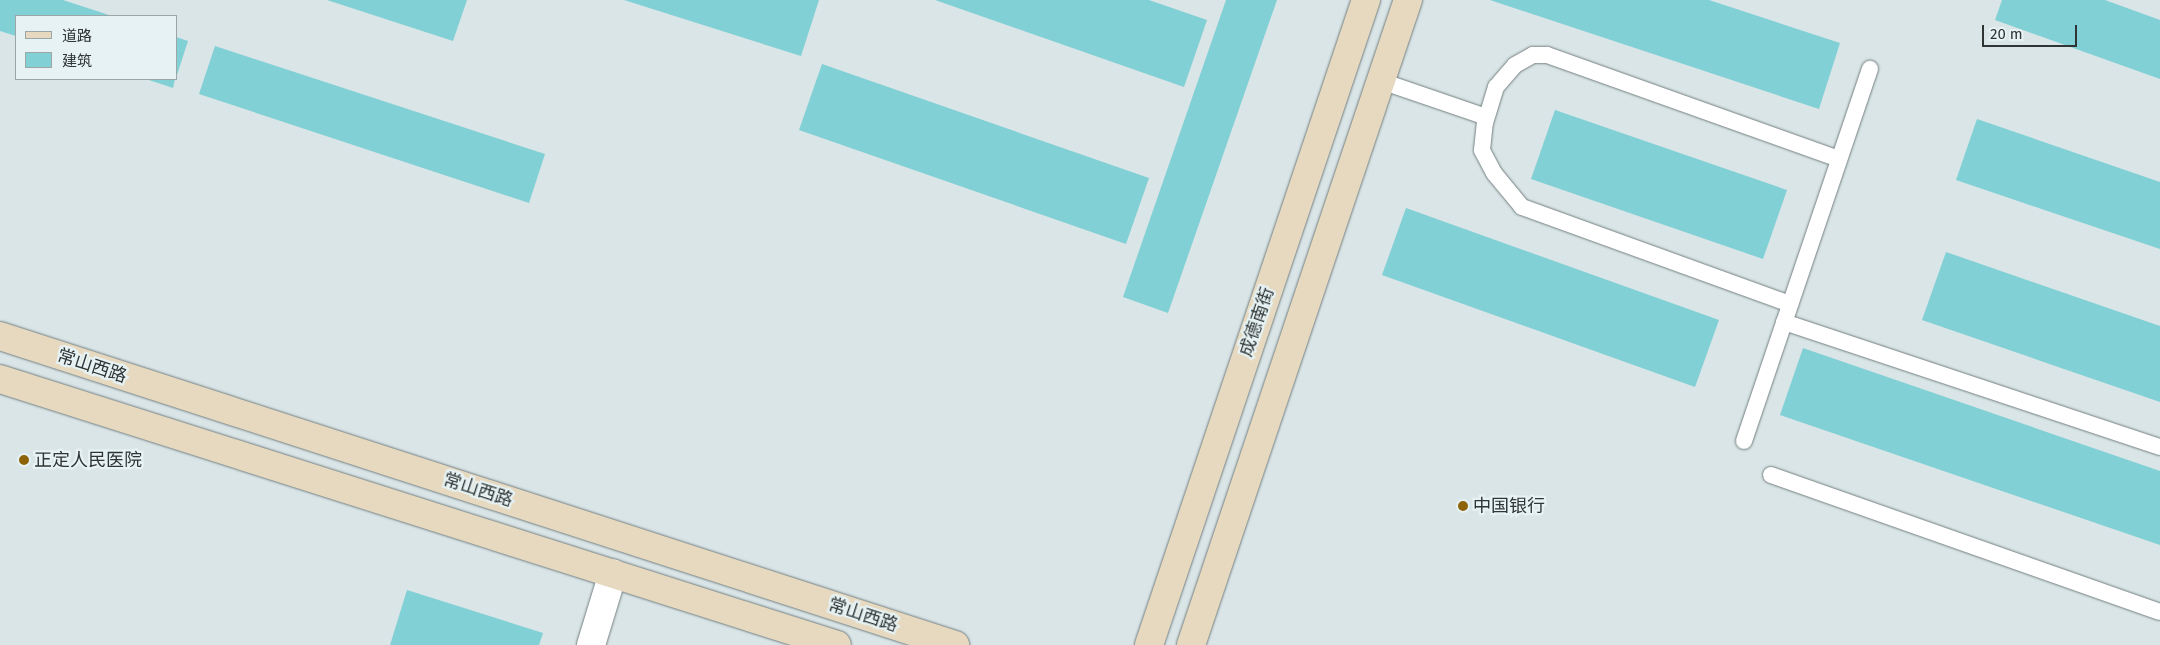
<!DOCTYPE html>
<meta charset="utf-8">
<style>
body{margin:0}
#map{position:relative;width:2160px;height:645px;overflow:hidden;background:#d9e5e6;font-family:"Fira Sans","Noto Sans SC",sans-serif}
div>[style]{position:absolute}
.building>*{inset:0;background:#81d0d6}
.roads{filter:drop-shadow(0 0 1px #747f80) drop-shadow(0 0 1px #747f80)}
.lane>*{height:16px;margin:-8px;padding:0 8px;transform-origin:8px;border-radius:8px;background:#fff}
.street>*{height:28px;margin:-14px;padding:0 14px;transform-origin:14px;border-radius:14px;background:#fff}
.secondary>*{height:28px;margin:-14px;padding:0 14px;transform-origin:14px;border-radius:14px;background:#e6d9c0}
.dots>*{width:14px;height:14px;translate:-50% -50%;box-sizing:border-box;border:2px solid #e6f2f3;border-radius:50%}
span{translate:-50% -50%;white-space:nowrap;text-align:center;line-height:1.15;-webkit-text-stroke:4.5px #e6f2f3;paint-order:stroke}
.street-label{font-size:18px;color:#2f3434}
.poi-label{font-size:18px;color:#2f3434}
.left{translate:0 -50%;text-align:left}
.legend{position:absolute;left:15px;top:15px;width:162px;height:65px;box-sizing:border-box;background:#e6f2f3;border:1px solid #9da6a7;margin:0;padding:6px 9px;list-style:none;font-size:15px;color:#2f3434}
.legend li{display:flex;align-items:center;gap:10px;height:25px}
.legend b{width:25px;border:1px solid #9da6a7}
.scale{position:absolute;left:1982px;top:25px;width:95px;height:22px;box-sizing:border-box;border:2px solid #2f3434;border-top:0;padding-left:6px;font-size:15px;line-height:18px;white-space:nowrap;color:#2f3434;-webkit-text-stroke:4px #e6f2f3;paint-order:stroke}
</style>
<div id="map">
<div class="building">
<div style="clip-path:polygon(0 0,63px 0,112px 16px,16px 16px,16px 36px,0 31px)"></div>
<div style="clip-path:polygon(327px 0,467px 0,453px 41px)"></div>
<div style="clip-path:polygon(624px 0,819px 0,801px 56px)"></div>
<div style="clip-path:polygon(935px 0,1149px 0,1207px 20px,1184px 87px)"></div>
<div style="clip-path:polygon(1226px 0,1277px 0,1168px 313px,1123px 297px)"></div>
<div style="clip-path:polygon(1490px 0,1709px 0,1840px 43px,1819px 109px)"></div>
<div style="clip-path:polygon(2002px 0,2105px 0,2160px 20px,2160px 79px,1995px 20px)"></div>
<div style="clip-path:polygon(176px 37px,188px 41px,177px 75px,176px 75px)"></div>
<div style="clip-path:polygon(215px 46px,545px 154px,529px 203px,199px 94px)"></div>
<div style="clip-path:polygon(822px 64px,1149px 178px,1126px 244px,799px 130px)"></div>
<div style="clip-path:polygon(146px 79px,175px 79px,173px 88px)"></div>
<div style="clip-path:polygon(1555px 110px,1787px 190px,1763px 259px,1531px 179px)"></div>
<div style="clip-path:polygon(1977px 119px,2160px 182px,2160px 249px,1956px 180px)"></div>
<div style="clip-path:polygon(1406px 208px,1719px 320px,1695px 387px,1382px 275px)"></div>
<div style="clip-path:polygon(1946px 252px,2160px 326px,2160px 402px,1922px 320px)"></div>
<div style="clip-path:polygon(1803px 348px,2160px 471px,2160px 545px,1780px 415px)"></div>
<div style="clip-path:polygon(407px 590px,543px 633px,539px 645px,390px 645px)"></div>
</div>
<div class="roads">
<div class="lane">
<div style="left:1381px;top:81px;width:111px;rotate:18.9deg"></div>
<div style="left:1790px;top:304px;width:285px;rotate:-160.1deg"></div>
<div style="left:1522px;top:207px;width:44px;rotate:-129.5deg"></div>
<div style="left:1494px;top:173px;width:26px;rotate:-118deg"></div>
<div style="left:1482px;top:150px;width:27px;rotate:-84deg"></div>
<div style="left:1485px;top:123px;width:38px;rotate:-73deg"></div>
<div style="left:1496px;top:87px;width:29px;rotate:-49deg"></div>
<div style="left:1515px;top:65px;width:21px;rotate:-29deg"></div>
<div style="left:1533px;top:55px;width:14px"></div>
<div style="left:1547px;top:55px;width:310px;rotate:19.6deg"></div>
<div style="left:1784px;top:322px;width:396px;rotate:18.4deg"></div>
<div style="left:1744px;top:441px;width:393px;rotate:-71.3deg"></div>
<div style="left:1771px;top:475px;width:412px;rotate:19.4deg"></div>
</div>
<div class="street">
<div style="left:591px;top:645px;width:75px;rotate:-73deg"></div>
</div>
<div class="secondary">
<div style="left:0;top:336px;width:1004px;rotate:17.93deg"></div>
<div style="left:0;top:379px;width:878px;rotate:17.63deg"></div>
<div style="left:1149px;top:645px;width:681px;rotate:-71.41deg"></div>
<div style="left:1191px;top:645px;width:681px;rotate:-71.41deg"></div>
</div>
</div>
<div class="dots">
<div style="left:24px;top:460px;background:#8e640a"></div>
<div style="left:1463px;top:506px;background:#8e640a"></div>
</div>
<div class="street-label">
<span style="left:1257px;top:322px;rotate:-71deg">成德南街</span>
<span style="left:92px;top:366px;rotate:18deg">常山西路</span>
<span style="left:478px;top:490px;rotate:18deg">常山西路</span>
<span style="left:863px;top:615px;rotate:18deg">常山西路</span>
</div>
<div class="poi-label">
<span class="left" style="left:34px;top:460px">正定人民医院</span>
<span class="left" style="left:1473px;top:506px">中国银行</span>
</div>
<ul class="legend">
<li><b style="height:6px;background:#e6d9c0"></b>道路</li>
<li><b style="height:14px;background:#81d0d6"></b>建筑</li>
</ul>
<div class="scale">20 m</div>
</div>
